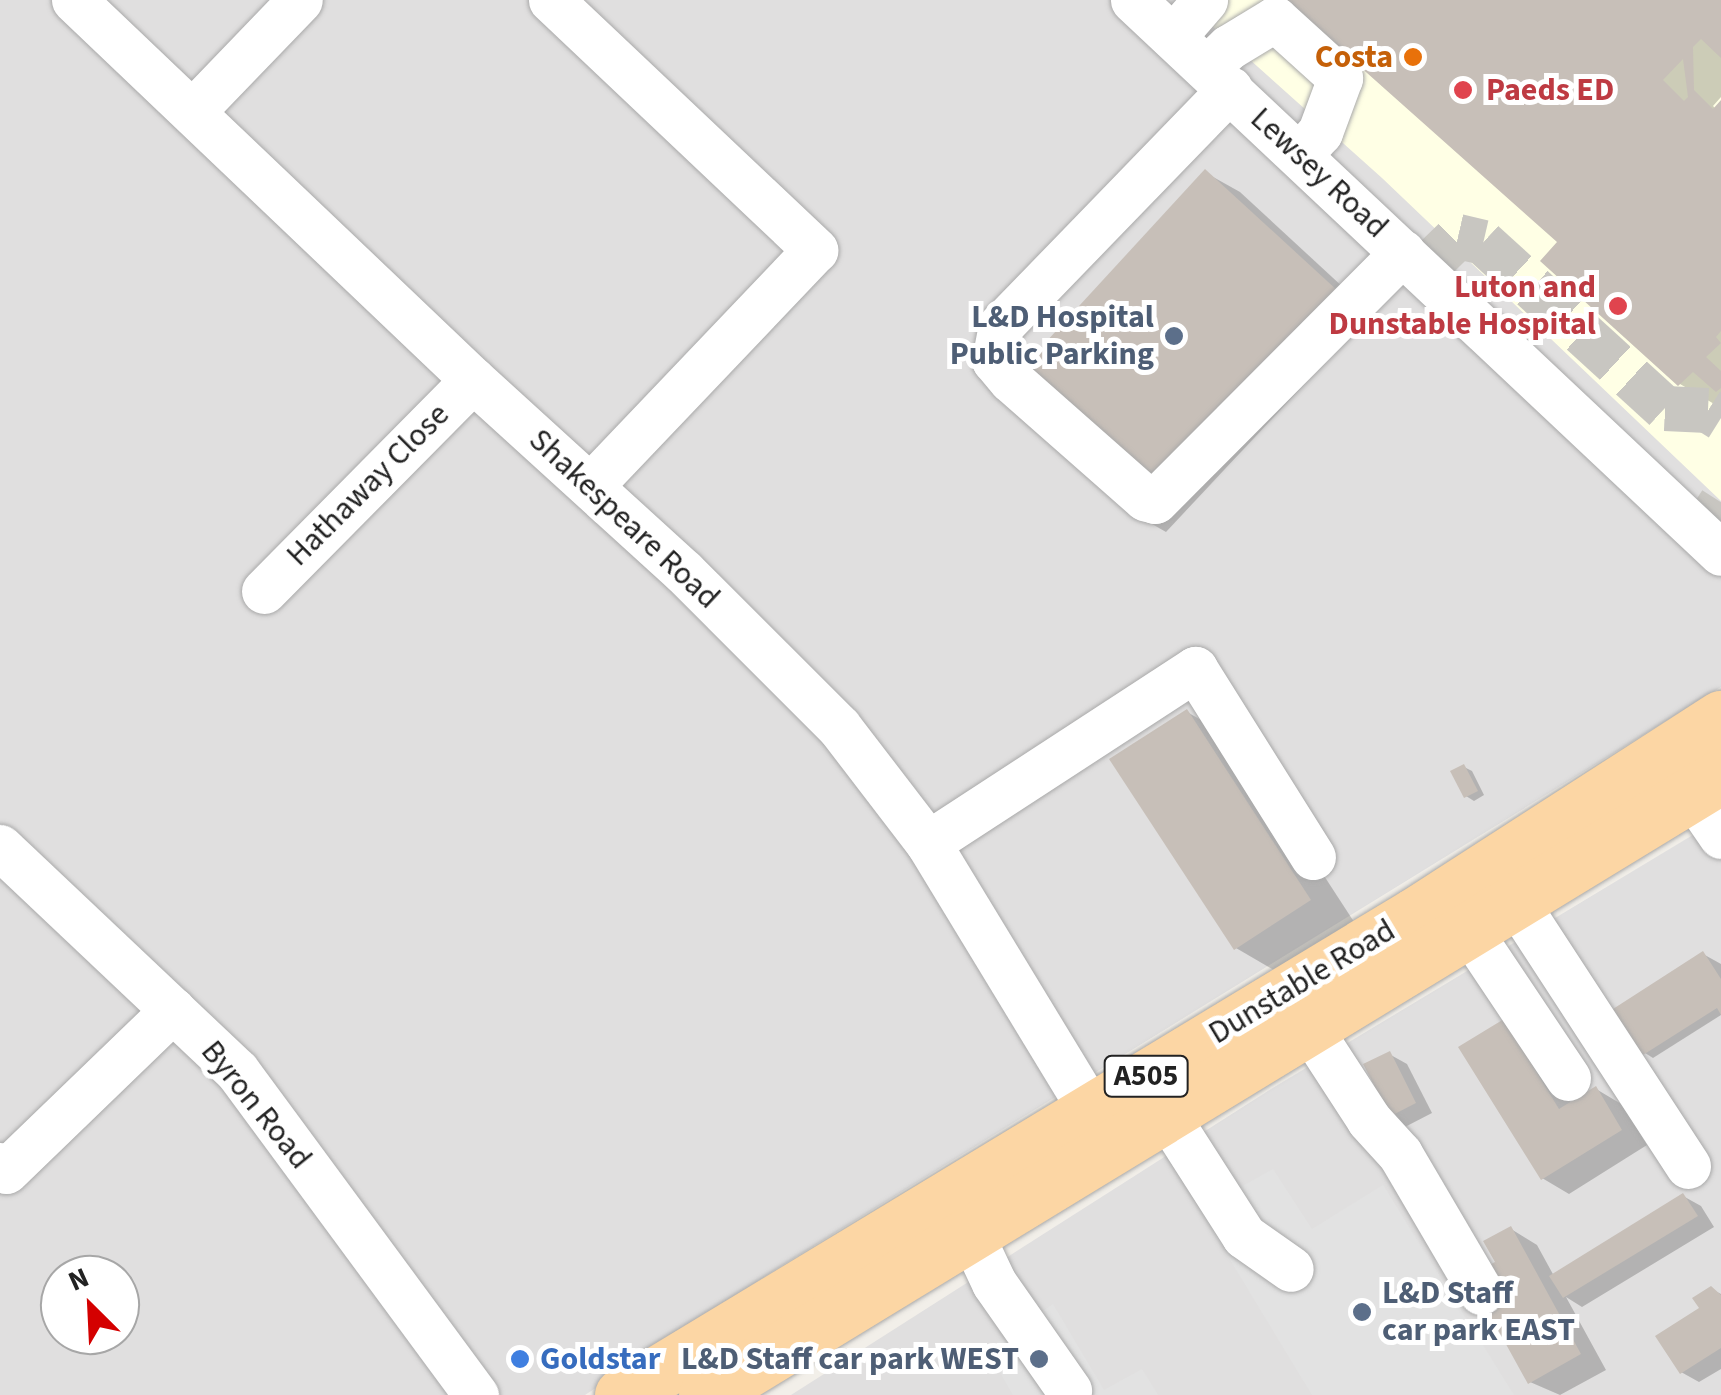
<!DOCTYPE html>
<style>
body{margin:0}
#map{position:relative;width:1721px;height:1395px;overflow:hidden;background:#f2efe9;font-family:"Source Sans 3",sans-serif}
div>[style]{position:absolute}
.residential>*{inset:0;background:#e0dfdf}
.education>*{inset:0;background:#ffffe5}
.parking>*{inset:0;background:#e2e2e2}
.shadow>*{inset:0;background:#0003}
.building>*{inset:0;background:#c7bfb8}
.minor-tunnel>*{height:45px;margin-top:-22.5px;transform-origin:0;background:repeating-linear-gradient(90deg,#c8c6c1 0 45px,transparent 0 67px)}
.roads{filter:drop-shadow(0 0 2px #a9a9a9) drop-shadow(0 0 2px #a9a9a9)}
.minor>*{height:45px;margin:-22.5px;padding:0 22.5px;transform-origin:22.5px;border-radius:22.5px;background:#fff}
.major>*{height:55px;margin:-27.5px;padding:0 27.5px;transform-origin:27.5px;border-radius:27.5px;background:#fcd6a4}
.dots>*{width:28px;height:28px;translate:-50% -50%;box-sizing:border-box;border:5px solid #fff;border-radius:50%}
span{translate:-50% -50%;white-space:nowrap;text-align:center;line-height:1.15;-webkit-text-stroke:10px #fff;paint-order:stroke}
.shield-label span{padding:2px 8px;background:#fff;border:2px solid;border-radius:8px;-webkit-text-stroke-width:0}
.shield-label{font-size:30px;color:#222;font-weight:700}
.food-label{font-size:32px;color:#c56008;font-weight:700}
.right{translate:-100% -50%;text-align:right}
.health-label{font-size:32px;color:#be3a42;font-weight:700}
.left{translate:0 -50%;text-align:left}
.street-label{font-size:32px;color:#222}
.service-label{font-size:32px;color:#4e5e75;font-weight:700}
.shop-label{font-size:32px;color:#366cbe;font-weight:700}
.north{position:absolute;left:40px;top:1255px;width:100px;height:100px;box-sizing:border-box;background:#fff;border:2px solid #a7a7a7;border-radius:50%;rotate:336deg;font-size:28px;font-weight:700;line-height:40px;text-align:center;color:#222}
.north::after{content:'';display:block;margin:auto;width:35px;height:45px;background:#d40000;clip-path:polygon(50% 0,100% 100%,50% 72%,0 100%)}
</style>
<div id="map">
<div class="residential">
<div style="clip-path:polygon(evenodd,0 0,1721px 0,1721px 687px,773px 1271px,585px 1395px,0 1395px,0 0,60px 1275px,120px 1275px,120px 1335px,60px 1335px,60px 1275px)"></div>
<div style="clip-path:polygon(1721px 818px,1721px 1395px,791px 1395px,1271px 1089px)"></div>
</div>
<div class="education">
<div style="clip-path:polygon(1183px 0,1721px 0,1721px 501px,1382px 178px)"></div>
</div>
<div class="parking">
<div style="clip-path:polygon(1273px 1169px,1312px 1229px,1383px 1185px,1514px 1395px,1312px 1395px,1200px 1210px)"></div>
<div style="clip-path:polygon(1053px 1304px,1104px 1390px,1142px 1369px,1158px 1395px,1013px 1395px,987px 1350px)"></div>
</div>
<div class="shadow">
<div style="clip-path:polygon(1289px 0,1721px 0,1721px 97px,1713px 106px,1716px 109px,1721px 104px,1721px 408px,1680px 384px,1543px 261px,1560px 242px)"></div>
<div style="clip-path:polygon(1206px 173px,1240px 192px,1371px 313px,1166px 532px,1131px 512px)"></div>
<div style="clip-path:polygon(1187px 712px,1235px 739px,1358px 928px,1284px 976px,1236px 948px)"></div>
<div style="clip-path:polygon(1464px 767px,1472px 771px,1484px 795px,1474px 801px,1466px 796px)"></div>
<div style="clip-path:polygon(1703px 954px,1721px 964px,1721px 1015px,1653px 1058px,1645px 1053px)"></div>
<div style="clip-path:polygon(1531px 1037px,1572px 1104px,1596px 1089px,1623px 1105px,1647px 1145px,1569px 1194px,1542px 1178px,1462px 1048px)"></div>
<div style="clip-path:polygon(1389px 1054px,1407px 1064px,1432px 1113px,1401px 1129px,1377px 1086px)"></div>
<div style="clip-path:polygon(1683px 1196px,1701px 1206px,1714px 1227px,1582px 1307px,1566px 1297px,1606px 1370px,1560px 1395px,1530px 1382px,1498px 1263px,1511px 1229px,1537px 1245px,1554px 1276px)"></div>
<div style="clip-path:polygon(1711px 1289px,1721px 1294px,1721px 1369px,1699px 1382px,1681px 1372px)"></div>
</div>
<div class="building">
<div style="clip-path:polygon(evenodd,1285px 0,1721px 0,1721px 58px,1701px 39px,1693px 47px,1694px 90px,1713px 109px,1721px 100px,1721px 331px,1716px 337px,1721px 343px,1706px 357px,1721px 371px,1721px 388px,1716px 392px,1693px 372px,1678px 386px,1540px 261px,1557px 242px,1285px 0,1683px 59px,1688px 97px,1684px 101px,1663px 80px,1683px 59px)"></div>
<div style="clip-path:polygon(1205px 169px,1338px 291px,1130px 514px,1000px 392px)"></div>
<div style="clip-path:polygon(1187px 709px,1311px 900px,1234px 950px,1109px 759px)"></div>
<div style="clip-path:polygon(1464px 764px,1478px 791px,1464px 798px,1450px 771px)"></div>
<div style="clip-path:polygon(1703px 951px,1721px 979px,1721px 1015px,1717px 1008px,1643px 1055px,1613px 1009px)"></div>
<div style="clip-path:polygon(1504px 1019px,1559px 1109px,1596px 1086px,1622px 1130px,1541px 1180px,1458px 1047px)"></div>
<div style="clip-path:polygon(1390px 1051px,1416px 1103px,1381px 1121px,1365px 1089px,1374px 1085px,1363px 1064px)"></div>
<div style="clip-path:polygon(1683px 1193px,1698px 1216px,1563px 1298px,1549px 1276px)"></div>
<div style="clip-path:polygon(1511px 1226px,1581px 1354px,1528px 1384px,1486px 1308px,1504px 1298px,1487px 1266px,1495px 1262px,1483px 1241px)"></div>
<div style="clip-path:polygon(1711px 1286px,1721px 1295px,1721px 1348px,1680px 1374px,1655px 1336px,1699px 1308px,1692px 1298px)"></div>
</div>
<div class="minor-tunnel">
<div style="left:1422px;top:271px;width:50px;rotate:-44.2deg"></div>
<div style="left:1458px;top:236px;width:26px;rotate:13deg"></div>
<div style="left:1483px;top:242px;width:246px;rotate:42.4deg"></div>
<div style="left:1665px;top:408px;width:43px;rotate:2.7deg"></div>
<div style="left:1708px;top:410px;width:15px;rotate:32deg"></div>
<div style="left:1701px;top:533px;width:37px;rotate:-57deg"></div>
</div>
<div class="roads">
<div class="minor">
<div style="left:74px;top:0;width:551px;rotate:43.6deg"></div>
<div style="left:473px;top:380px;width:285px;rotate:42.3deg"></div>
<div style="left:684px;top:572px;width:219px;rotate:45deg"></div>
<div style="left:839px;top:727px;width:146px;rotate:52.5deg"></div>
<div style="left:928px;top:843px;width:311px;rotate:58.7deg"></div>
<div style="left:551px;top:0;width:364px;rotate:43.4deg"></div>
<div style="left:815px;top:250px;width:326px;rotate:133.6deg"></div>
<div style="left:1133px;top:0;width:807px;rotate:43.24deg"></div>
<div style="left:1173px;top:37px;width:49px;rotate:-49.1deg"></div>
<div style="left:1207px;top:68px;width:30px;rotate:-44deg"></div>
<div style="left:1229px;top:47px;width:54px;rotate:-31.3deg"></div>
<div style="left:1275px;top:19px;width:88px;rotate:42.2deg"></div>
<div style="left:1340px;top:78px;width:58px;rotate:110.3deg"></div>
<div style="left:1320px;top:132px;width:30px;rotate:132deg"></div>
<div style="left:1230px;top:89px;width:329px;rotate:134.1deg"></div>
<div style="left:1001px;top:325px;width:36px;rotate:101deg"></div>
<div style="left:994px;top:360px;width:26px;rotate:50deg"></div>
<div style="left:1011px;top:380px;width:179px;rotate:41.4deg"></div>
<div style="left:1145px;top:498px;width:10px;rotate:17deg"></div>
<div style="left:1155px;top:501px;width:351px;rotate:-45.1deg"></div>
<div style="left:193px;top:111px;width:154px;rotate:-46.1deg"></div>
<div style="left:264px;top:591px;width:297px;rotate:-45.3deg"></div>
<div style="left:1692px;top:794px;width:51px;rotate:55.4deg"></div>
<div style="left:928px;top:843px;width:319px;rotate:-33.1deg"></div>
<div style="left:1195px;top:669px;width:222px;rotate:57.9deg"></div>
<div style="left:0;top:847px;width:326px;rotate:43.4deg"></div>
<div style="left:237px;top:1071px;width:403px;rotate:53.6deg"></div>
<div style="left:1516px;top:902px;width:315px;rotate:56.9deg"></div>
<div style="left:1469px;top:930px;width:178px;rotate:56.2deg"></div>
<div style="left:1310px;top:1029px;width:108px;rotate:57deg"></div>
<div style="left:1369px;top:1120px;width:46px;rotate:47.6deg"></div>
<div style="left:1400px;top:1154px;width:160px;rotate:59.6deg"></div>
<div style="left:1166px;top:1114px;width:145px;rotate:57.4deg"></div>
<div style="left:1244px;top:1236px;width:57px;rotate:35.1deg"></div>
<div style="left:0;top:1165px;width:8px;rotate:45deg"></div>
<div style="left:6px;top:1171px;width:232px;rotate:-44deg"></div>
<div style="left:970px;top:1232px;width:56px;rotate:64.8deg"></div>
<div style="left:994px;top:1283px;width:131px;rotate:55deg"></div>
</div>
<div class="major">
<div style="left:622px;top:1395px;width:927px;rotate:-31.19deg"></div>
<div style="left:1415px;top:915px;width:364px;rotate:-32.8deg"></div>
<div style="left:706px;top:1395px;width:1189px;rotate:-31.38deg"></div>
</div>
</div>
<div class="dots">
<div style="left:1413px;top:57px;background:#e8710a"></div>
<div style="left:1463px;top:90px;background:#e0444e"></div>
<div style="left:1618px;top:306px;background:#e0444e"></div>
<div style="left:1174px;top:336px;background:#5c6f8a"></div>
<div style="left:1362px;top:1312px;background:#5c6f8a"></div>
<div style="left:520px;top:1359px;background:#3f7fe0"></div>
<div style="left:1039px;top:1359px;background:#5c6f8a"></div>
</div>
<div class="shield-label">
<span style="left:1146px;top:1076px">A505</span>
</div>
<div class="food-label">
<span class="right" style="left:1393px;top:57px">Costa</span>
</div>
<div class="health-label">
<span class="left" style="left:1486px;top:90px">Paeds ED</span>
<span class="right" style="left:1596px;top:306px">Luton and<br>Dunstable Hospital</span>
</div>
<div class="street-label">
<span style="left:1319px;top:173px;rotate:43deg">Lewsey Road</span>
<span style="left:368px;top:485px;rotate:-45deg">Hathaway Close</span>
<span style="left:624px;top:519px;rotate:43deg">Shakespeare Road</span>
<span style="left:1302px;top:982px;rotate:-31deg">Dunstable Road</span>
<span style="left:256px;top:1105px;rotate:51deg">Byron Road</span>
</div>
<div class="service-label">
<span class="right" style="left:1154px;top:336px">L&amp;D Hospital<br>Public Parking</span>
<span class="left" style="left:1382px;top:1312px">L&amp;D Staff<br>car park EAST</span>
<span class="right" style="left:1019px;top:1359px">L&amp;D Staff car park WEST</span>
</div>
<div class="shop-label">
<span class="left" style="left:540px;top:1359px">Goldstar</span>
</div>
<div class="north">N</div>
</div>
